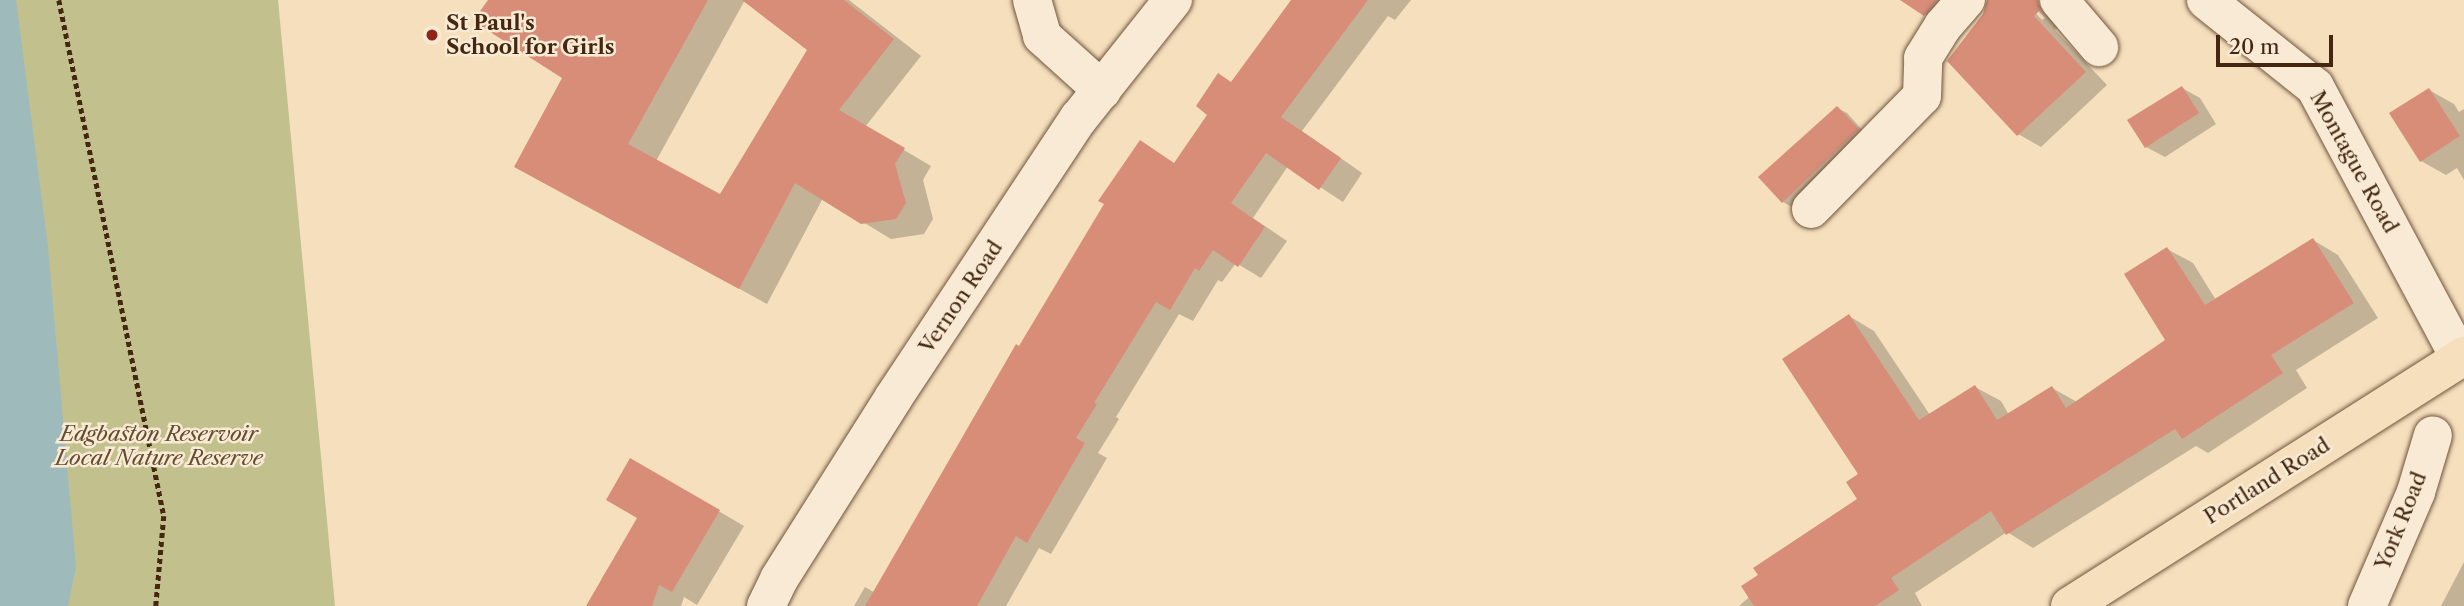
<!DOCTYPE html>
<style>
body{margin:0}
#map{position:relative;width:2464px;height:606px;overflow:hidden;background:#f5dfbd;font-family:"Libre Caslon Text",serif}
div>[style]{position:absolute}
.green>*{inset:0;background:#c2c08c}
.water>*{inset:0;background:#9fbaba}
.shadow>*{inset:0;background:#0003}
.building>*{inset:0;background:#d88d78}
.path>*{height:4.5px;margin-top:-2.25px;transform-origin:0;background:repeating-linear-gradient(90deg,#452711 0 5px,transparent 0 8.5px)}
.roads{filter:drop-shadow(0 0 2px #71553c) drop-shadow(0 0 2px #71553c)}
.minor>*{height:38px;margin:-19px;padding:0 19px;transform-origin:19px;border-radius:19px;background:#f8ead4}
.major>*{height:38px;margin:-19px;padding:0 19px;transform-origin:19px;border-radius:19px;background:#f5dfbd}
.dots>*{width:19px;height:19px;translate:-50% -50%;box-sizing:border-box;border:4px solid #f8ead4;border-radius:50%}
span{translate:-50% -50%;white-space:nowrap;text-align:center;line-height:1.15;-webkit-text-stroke:5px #f8ead4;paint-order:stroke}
.poi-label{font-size:21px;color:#452711;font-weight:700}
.left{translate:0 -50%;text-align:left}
.street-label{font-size:21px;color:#452711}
.park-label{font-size:21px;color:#644d30;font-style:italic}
.scale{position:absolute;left:2216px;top:35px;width:117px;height:32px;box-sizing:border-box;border:4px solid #452711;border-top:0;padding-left:9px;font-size:21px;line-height:24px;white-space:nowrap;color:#452711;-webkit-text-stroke:5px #f8ead4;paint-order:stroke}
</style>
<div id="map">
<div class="green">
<div style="clip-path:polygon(0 0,278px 0,335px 606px,0 606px)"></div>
</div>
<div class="water">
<div style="clip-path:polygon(0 0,16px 0,48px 247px,76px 567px,68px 606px,0 606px)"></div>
</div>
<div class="shadow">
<div style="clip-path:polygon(evenodd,490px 0,849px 0,921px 56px,865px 127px,931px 166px,923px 180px,933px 219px,924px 234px,891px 239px,823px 198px,767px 304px,544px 182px,564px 77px,490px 0,745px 0,809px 50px,721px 196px,656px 161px,745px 0)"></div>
<div style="clip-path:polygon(1293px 0,1411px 0,1395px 20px,1388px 16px,1302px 131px,1362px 173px,1343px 202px,1288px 166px,1253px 218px,1287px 241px,1261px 278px,1236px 263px,1222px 282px,1218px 280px,1193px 321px,1179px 314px,1116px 417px,1119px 419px,1098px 453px,1107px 458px,1051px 554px,1039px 548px,1006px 606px,854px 606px,865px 587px,875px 593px,1141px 142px,1175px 164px)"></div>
<div style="clip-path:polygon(1903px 0,1974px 0,1947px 27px)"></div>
<div style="clip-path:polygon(1989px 0,2024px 0,2042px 20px,2045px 18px,2028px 0,2035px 0,2059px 26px,2055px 30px,2107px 85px,2041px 147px,2018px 134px,1949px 61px,1989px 6px)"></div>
<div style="clip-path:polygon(2182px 88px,2200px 98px,2216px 124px,2165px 157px,2146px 147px)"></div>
<div style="clip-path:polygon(2429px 90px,2454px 104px,2459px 112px,2464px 109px,2464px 180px,2457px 168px,2446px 175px,2421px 161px)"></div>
<div style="clip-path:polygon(1837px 108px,1847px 113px,1867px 135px,1792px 207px,1783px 202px)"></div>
<div style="clip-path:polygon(2313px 240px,2338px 255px,2378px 318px,2296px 370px,2307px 388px,2208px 453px,2196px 446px,2033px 548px,2007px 532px,1915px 593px,1922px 606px,1739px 606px,1859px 500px,1849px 316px,1874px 331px,1930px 415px,1975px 387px,2001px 401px,2009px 415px,2052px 388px,2077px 402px,2168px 340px,2167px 249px,2193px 263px,2216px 300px)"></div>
<div style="clip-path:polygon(631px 460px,744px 526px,697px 605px,684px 597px,681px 606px,592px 606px,602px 578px,640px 517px)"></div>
<div style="clip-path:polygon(2464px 562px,2464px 606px,2441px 606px)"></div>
</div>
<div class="building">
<div style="clip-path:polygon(488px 0,708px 0,628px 144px,720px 194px,807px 50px,742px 0,844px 0,894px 39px,839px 110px,905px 148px,895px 164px,906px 203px,896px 219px,861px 224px,795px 183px,739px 289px,514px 167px,562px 78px,473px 21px)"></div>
<div style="clip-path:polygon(1291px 0,1368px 0,1281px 117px,1341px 158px,1319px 190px,1266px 153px,1231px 203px,1265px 227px,1238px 267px,1213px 250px,1199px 271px,1195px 268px,1170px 310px,1156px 302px,1094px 403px,1097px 404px,1076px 438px,1085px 443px,1027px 543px,1016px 536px,977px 606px,865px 606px,1016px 344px,1019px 346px,1104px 204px,1098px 201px,1140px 140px,1174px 163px,1207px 115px,1196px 106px,1218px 73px,1231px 82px)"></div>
<div style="clip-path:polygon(1900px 0,1937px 0,1924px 16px)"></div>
<div style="clip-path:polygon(1987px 0,2038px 0,2040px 10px,2034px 16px,2086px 72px,2017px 136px,1947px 61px,1983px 14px)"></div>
<div style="clip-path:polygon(2182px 86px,2199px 113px,2145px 148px,2127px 120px)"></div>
<div style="clip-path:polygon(2429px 88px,2460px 136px,2420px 162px,2389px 113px)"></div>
<div style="clip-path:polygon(1837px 106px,1859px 129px,1782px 203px,1758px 177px)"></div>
<div style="clip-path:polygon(2313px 238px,2354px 303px,2271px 355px,2283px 373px,2182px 439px,2175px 429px,2006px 535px,1991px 511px,1891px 578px,1899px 590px,1875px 606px,1754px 606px,1741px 586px,1758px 575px,1753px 568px,1857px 499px,1846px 482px,1858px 474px,1782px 359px,1849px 314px,1919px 420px,1975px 385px,1997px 420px,2052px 386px,2066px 408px,2165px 340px,2124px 274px,2167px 247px,2205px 305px)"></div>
<div style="clip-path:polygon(630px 458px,720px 510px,672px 592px,659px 585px,652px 606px,586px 606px,637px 518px,606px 500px)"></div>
</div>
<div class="path">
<div style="left:59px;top:0;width:527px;rotate:78.5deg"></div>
<div style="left:164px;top:516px;width:90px;rotate:95.1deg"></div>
</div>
<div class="roads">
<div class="minor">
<div style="left:1032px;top:0;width:37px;rotate:74deg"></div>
<div style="left:1042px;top:36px;width:81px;rotate:42deg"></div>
<div style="left:2059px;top:0;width:62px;rotate:49.6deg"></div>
<div style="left:2206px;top:0;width:139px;rotate:38.6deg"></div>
<div style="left:2315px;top:87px;width:308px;rotate:61.9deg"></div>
<div style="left:1811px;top:209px;width:158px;rotate:-45.5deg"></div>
<div style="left:1922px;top:96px;width:38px;rotate:-88deg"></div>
<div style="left:1923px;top:58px;width:38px;rotate:-58deg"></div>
<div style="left:1943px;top:26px;width:35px;rotate:-49deg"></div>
<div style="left:766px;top:606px;width:30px;rotate:-64deg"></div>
<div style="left:779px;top:579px;width:215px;rotate:-57.7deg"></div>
<div style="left:894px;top:397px;width:335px;rotate:-56.5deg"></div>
<div style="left:1079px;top:118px;width:151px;rotate:-51.5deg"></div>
<div style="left:2367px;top:606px;width:124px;rotate:-66.7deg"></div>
<div style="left:2416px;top:492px;width:59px;rotate:-73.4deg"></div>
</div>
<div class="major">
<div style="left:2070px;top:606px;width:467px;rotate:-32.4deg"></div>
</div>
</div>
<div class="dots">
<div style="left:432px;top:35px;background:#8f2418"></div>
</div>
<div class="poi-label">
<span class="left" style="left:446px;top:35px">St Paul's<br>School for Girls</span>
</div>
<div class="street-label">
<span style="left:2354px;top:162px;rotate:61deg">Montague Road</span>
<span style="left:961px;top:297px;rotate:-56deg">Vernon Road</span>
<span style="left:2267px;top:481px;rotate:-32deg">Portland Road</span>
<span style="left:2401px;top:521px;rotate:-68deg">York Road</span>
</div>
<div class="park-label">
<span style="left:159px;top:446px">Edgbaston Reservoir<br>Local Nature Reserve</span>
</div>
<div class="scale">20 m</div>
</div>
